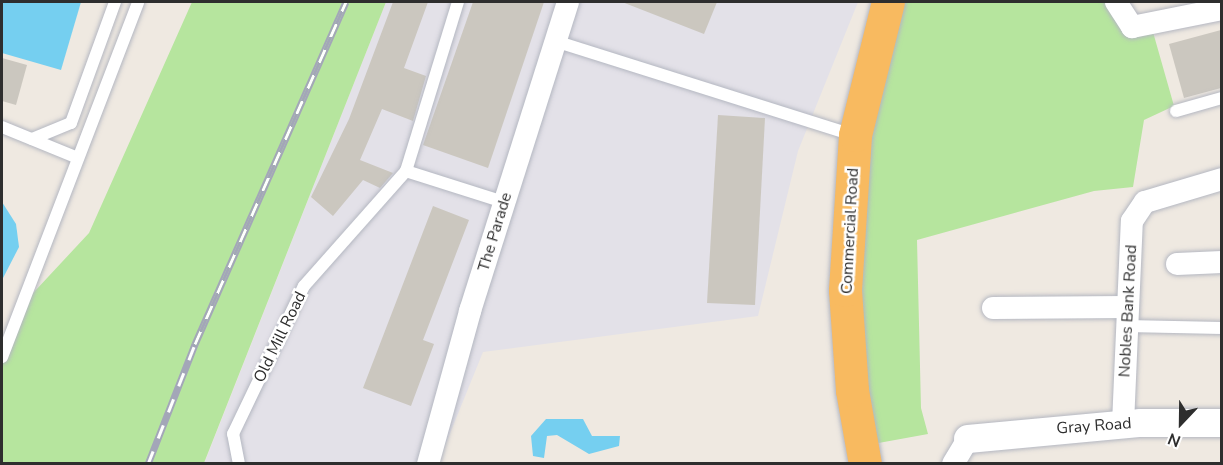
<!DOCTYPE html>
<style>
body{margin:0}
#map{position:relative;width:1223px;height:465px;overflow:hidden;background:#efe9e1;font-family:"Nunito Sans",sans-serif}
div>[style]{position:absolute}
.industrial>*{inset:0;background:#e3e1e8}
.green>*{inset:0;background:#b6e59e}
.water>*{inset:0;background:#75cff0}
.building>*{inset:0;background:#cbc7bf}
.roads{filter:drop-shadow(0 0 2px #b4b7c1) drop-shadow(0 0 2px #b4b7c1)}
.service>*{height:12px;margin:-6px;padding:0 6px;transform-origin:6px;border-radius:6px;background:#fff}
.minor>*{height:22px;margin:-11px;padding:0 11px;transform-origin:11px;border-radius:11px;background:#fff}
.tertiary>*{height:28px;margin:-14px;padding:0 14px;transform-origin:14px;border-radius:14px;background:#fff}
.trunk>*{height:33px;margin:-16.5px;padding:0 16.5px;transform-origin:16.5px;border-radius:16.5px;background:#f8ba60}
.rail>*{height:7px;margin-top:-3.5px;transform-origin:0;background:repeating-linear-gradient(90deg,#fff 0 14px,#a3a6b8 0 28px);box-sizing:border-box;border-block:2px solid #a3a6b8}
span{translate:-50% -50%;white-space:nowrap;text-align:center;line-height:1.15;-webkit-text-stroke:5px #fff;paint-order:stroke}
.street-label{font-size:16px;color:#2e2e2e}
.frame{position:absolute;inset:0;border:3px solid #2e2e2e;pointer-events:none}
.north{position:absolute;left:1151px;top:393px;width:60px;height:60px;-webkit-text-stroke:4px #fff;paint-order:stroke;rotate:202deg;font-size:16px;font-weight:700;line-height:24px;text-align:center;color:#2e2e2e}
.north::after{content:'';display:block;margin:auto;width:21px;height:27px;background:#2e2e2e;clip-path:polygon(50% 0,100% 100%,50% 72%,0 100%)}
</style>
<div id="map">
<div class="industrial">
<div style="clip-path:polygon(386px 2px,858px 2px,798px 151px,758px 316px,483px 352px,438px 463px,204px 464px)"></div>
</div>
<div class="green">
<div style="clip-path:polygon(192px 2px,386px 2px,204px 463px,2px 463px,2px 357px,21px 306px,89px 233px)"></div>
<div style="clip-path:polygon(888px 2px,1116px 2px,1151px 25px,1174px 106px,1144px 120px,1133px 187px,1094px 191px,917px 240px,921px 408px,928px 434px,862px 446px,845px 290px)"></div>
</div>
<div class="water">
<div style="clip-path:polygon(2px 2px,81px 2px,61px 70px,2px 53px)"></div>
<div style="clip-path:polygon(2px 202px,16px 224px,19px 247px,2px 280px)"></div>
<div style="clip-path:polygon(546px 419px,583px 419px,592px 436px,620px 436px,619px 446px,589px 454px,557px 435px,547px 436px,544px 458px,533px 456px,531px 436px)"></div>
</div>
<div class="building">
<div style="clip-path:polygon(393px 2px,428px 2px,404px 68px,426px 76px,413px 121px,382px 109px,360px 160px,393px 173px,380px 188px,363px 180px,333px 216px,311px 197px,349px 119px)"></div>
<div style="clip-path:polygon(473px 2px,544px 2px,488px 168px,423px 145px)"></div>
<div style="clip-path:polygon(622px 2px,717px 2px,704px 34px)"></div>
<div style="clip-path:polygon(1221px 30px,1221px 88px,1184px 98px,1169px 44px)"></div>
<div style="clip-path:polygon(2px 58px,27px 65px,16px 105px,2px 101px)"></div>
<div style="clip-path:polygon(718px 115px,765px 118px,755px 305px,707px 303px)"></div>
<div style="clip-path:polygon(433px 206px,469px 220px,423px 340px,434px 344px,411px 406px,363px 388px)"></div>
</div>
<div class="roads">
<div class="service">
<div style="left:555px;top:41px;width:313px;rotate:17.5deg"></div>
<div style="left:1176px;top:111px;width:48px;rotate:-15.8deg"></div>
<div style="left:2px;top:127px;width:82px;rotate:22.2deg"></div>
<div style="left:32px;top:139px;width:42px;rotate:-22.3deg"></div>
<div style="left:71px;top:123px;width:129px;rotate:-70deg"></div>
<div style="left:406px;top:171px;width:103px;rotate:17.6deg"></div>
<div style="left:1126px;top:326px;width:96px;rotate:1.2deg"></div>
<div style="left:2px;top:357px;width:380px;rotate:-69deg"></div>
<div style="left:239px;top:464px;width:31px;rotate:-101deg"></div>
<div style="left:233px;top:434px;width:164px;rotate:-64.4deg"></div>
<div style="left:304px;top:286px;width:154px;rotate:-48.4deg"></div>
<div style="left:406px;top:171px;width:177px;rotate:-72.9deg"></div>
</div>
<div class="minor">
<div style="left:1116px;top:2px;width:30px;rotate:57deg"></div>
<div style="left:1132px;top:27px;width:92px;rotate:-11.3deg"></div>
<div style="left:1177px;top:264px;width:45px;rotate:-2.5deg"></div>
<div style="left:993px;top:308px;width:133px;rotate:-0.4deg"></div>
<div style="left:1123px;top:424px;width:203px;rotate:-87.5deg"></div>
<div style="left:1132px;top:221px;width:23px;rotate:-56deg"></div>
<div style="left:1145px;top:202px;width:80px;rotate:-16.6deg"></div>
<div style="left:428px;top:464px;width:159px;rotate:-74.6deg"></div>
<div style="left:470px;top:311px;width:324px;rotate:-72.4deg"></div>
<div style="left:953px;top:464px;width:29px;rotate:-59deg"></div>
</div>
<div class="tertiary">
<div style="left:968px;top:439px;width:174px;rotate:-5.3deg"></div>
<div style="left:1141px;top:423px;width:81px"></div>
</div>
<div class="trunk">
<div style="left:865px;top:464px;width:75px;rotate:-100deg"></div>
<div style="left:852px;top:390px;width:100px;rotate:-94deg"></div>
<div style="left:845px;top:290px;width:155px;rotate:-86.3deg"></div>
<div style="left:855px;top:135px;width:137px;rotate:-76.1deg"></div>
</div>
</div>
<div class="rail">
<div style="left:148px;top:464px;width:129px;rotate:-68.6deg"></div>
<div style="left:195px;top:344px;width:374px;rotate:-66.2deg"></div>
</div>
<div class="street-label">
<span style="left:850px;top:231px;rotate:-87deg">Commercial Road</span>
<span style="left:495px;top:232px;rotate:-73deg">The Parade</span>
<span style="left:1128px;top:311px;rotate:-87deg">Nobles Bank Road</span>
<span style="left:280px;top:337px;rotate:-64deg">Old Mill Road</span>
<span style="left:1094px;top:426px;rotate:-4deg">Gray Road</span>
</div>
<div class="frame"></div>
<div class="north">N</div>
</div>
